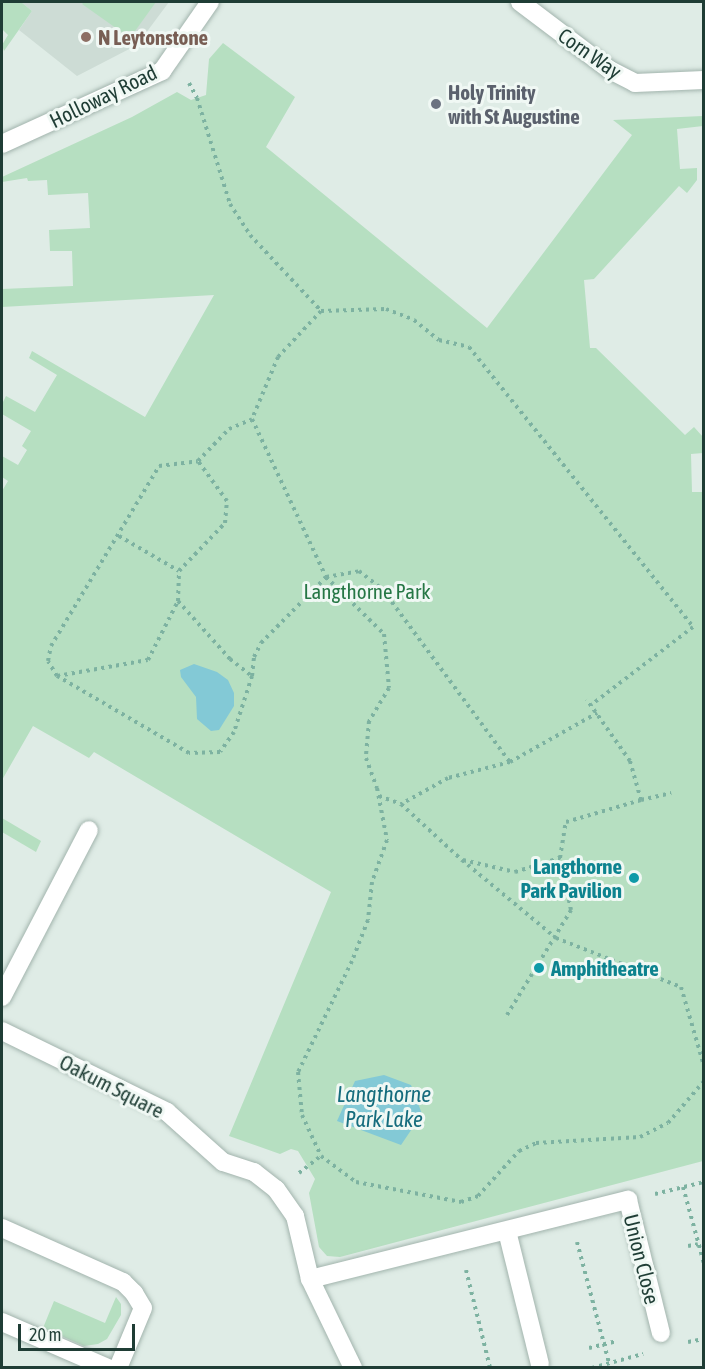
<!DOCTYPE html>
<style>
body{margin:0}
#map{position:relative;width:705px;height:1369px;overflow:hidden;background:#dfece6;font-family:"Asap Condensed",sans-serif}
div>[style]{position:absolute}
.built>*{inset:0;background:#cddcd5}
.green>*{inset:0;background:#b6dfc1}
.water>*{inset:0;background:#83c9d6}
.path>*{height:4px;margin-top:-2px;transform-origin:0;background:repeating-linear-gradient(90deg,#7db2a1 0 3px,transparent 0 7.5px)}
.roads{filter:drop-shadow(0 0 2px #a2b4ad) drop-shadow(0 0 2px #a2b4ad)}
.minor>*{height:18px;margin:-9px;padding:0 9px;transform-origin:9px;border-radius:9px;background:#fff}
.dots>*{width:16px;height:16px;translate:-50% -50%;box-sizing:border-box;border:3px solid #f0f8f4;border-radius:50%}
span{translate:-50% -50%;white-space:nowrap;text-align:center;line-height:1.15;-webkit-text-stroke:6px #f0f8f4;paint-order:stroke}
.education-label{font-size:21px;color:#785e54;font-weight:700}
.left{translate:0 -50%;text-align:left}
.street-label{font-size:21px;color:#1f3d35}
.worship-label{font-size:21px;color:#5b616d;font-weight:700}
.park-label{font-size:21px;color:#267745}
.culture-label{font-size:21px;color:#0d838f;font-weight:700}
.right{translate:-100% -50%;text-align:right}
.water-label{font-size:22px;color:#156c7d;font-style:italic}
.frame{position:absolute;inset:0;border:3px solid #1f3d35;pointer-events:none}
.scale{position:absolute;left:18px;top:1324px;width:117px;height:27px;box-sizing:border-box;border:3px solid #1f3d35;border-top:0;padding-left:8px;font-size:18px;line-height:21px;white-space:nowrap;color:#1f3d35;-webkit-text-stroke:4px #f0f8f4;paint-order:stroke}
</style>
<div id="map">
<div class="built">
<div style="clip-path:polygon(21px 2px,169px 2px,137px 45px,77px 76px,19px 30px,32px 11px)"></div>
</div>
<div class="green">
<div style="clip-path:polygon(2px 2px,21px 2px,32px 11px,4px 51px,2px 45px,8px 35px,2px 29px)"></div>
<div style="clip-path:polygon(84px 2px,156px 2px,130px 38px,82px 4px)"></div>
<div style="clip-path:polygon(223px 43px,295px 97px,266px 147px,487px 328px,632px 135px,613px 120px,703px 116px,703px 126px,677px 129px,680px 169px,697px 168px,697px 180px,687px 193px,679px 186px,594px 279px,584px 280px,590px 348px,596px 348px,685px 435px,694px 427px,703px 437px,703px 453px,691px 454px,692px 492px,704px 492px,703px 1161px,340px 1257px,327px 1256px,319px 1247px,309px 1193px,315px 1179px,298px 1151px,291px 1149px,280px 1154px,229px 1136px,331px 892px,94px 752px,89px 758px,33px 726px,2px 780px,2px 491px,8px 481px,2px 477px,2px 456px,18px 465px,27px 450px,22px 446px,31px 431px,2px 414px,2px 404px,6px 396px,35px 412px,57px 375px,29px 358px,32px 351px,145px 417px,214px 295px,2px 307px,2px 289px,73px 286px,72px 251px,50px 251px,49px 230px,90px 228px,88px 193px,48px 195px,47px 180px,28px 181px,27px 178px,2px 182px,2px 177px,132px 117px,177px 92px,191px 100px,206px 95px,209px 59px)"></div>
<div style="clip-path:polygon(2px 818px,41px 841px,36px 852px,2px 832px)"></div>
<div style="clip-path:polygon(116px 1297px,121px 1304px,121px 1315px,107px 1339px,98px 1344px,84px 1346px,43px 1328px,54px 1301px,105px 1323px)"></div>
</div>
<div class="water">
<div style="clip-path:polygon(194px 664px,217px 672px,228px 680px,234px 693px,234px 706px,219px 730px,211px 731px,197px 719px,196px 697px,181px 677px,180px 670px)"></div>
<div style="clip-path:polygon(384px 1075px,411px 1085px,422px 1114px,401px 1145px,337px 1121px,355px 1081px)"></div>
</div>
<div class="path">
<div style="left:189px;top:83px;width:17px;rotate:62deg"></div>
<div style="left:197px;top:98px;width:111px;rotate:72.7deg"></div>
<div style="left:230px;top:204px;width:37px;rotate:57deg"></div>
<div style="left:250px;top:235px;width:104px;rotate:46.9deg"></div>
<div style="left:321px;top:311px;width:63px;rotate:133.1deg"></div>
<div style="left:278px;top:357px;width:67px;rotate:112.8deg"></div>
<div style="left:252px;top:419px;width:174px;rotate:64.9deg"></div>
<div style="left:326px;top:577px;width:81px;rotate:44.5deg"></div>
<div style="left:384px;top:634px;width:54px;rotate:84.7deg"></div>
<div style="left:389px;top:688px;width:39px;rotate:121deg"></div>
<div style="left:369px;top:721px;width:37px;rotate:95deg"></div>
<div style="left:366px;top:758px;width:32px;rotate:70deg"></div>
<div style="left:377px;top:788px;width:53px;rotate:79.1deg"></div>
<div style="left:387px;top:840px;width:45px;rotate:109.7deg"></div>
<div style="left:372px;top:882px;width:38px;rotate:96deg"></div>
<div style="left:368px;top:920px;width:44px;rotate:111.3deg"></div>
<div style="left:352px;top:961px;width:123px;rotate:115.9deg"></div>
<div style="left:298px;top:1072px;width:43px;rotate:84.7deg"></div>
<div style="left:302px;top:1115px;width:45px;rotate:65.1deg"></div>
<div style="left:321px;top:1156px;width:44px;rotate:36.6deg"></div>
<div style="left:356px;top:1182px;width:107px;rotate:10.8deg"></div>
<div style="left:461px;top:1202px;width:18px;rotate:-19deg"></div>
<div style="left:478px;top:1196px;width:61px;rotate:-47.7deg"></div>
<div style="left:519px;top:1151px;width:19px;rotate:-25deg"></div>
<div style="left:536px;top:1143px;width:104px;rotate:-3.3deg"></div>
<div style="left:640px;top:1137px;width:31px;rotate:-27deg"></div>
<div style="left:668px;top:1123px;width:55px;rotate:-49.4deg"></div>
<div style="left:321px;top:311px;width:65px;rotate:-1.8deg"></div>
<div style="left:386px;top:309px;width:30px;rotate:21deg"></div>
<div style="left:414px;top:320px;width:32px;rotate:39deg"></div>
<div style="left:439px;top:340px;width:31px;rotate:13deg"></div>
<div style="left:469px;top:347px;width:359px;rotate:51.3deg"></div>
<div style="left:693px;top:627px;width:128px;rotate:142.6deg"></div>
<div style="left:119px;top:536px;width:69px;rotate:30.3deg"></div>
<div style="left:179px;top:571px;width:66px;rotate:-46.2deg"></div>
<div style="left:225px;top:523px;width:22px;rotate:-85deg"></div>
<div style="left:227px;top:501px;width:49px;rotate:-125.9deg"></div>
<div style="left:178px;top:601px;width:30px;rotate:-88deg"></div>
<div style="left:57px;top:676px;width:92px;rotate:-10deg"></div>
<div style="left:148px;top:660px;width:66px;rotate:-63deg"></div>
<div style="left:178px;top:601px;width:78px;rotate:48.1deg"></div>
<div style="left:230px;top:659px;width:28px;rotate:38deg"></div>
<div style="left:252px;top:676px;width:59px;rotate:107.8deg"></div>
<div style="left:234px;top:732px;width:24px;rotate:125deg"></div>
<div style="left:220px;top:752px;width:31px;rotate:178deg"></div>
<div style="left:189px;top:753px;width:153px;rotate:-149.7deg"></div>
<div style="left:57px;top:676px;width:17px;rotate:-121deg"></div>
<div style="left:48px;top:661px;width:15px;rotate:-79deg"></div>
<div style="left:51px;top:646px;width:210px;rotate:-59deg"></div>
<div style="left:159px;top:466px;width:39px;rotate:-7deg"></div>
<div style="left:198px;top:461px;width:45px;rotate:-45.9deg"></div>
<div style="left:229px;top:429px;width:25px;rotate:-23deg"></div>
<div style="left:252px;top:676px;width:19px;rotate:-84deg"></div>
<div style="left:254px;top:657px;width:16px;rotate:-63deg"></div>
<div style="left:261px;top:643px;width:93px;rotate:-45.4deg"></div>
<div style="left:326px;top:577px;width:34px;rotate:-10deg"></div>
<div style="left:359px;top:571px;width:31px;rotate:38deg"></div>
<div style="left:383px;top:590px;width:214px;rotate:53.6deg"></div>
<div style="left:510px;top:762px;width:100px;rotate:-29.4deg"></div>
<div style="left:510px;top:762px;width:64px;rotate:165.5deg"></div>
<div style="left:448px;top:778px;width:54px;rotate:151deg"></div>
<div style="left:401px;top:804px;width:83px;rotate:42.6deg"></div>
<div style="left:462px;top:860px;width:122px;rotate:39.7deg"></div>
<div style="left:556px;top:938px;width:134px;rotate:21.4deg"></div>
<div style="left:681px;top:987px;width:82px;rotate:73.8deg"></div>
<div style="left:379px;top:796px;width:23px;rotate:20deg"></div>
<div style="left:641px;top:800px;width:31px;rotate:-13deg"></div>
<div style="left:463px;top:860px;width:53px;rotate:13deg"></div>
<div style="left:515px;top:872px;width:47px;rotate:-17.3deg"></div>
<div style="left:507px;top:1015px;width:123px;rotate:-58.6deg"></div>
<div style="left:571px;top:910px;width:53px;rotate:-101.9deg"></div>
<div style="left:560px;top:858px;width:36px;rotate:-81deg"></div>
<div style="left:566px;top:822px;width:78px;rotate:-16.3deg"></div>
<div style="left:641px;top:800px;width:41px;rotate:-105.8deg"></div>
<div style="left:630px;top:761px;width:75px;rotate:-125.2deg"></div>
<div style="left:299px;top:1173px;width:28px;rotate:-38deg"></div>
<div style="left:683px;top:1187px;width:80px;rotate:74.7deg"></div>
<div style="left:655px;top:1194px;width:50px;rotate:-13.8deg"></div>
<div style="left:577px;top:1242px;width:125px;rotate:75.2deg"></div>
<div style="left:688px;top:1246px;width:10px;rotate:-11deg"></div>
<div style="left:466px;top:1270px;width:101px;rotate:76.2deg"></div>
<div style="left:688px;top:1342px;width:16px;rotate:-11deg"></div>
<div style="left:589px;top:1348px;width:29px;rotate:-14deg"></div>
<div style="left:592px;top:1368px;width:53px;rotate:-15.4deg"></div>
</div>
<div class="roads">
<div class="minor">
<div style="left:520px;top:2px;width:113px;rotate:37.1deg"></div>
<div style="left:610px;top:70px;width:28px;rotate:27deg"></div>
<div style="left:635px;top:83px;width:69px;rotate:-2.5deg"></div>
<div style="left:2px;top:144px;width:176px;rotate:-24.5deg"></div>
<div style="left:162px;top:71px;width:84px;rotate:-55.2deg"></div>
<div style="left:2px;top:997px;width:188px;rotate:-62.5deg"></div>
<div style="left:2px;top:1031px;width:184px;rotate:26.1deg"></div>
<div style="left:167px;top:1112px;width:75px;rotate:41.8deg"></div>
<div style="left:223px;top:1162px;width:33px;rotate:18deg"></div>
<div style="left:254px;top:1172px;width:28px;rotate:38deg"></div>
<div style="left:276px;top:1189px;width:33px;rotate:55deg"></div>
<div style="left:295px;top:1216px;width:65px;rotate:76.6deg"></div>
<div style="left:310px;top:1279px;width:99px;rotate:64.2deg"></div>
<div style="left:2px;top:1228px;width:133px;rotate:24.1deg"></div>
<div style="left:123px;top:1282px;width:16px;rotate:45deg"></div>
<div style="left:134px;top:1293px;width:17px;rotate:59deg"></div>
<div style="left:143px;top:1308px;width:65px;rotate:112.6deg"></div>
<div style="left:507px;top:1231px;width:137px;rotate:76.1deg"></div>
<div style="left:310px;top:1279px;width:328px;rotate:-14deg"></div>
<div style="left:628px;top:1200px;width:137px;rotate:76.1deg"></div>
<div style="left:2px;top:1322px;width:116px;rotate:23.5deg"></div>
</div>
</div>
<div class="dots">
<div style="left:86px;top:37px;background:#8d6e63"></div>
<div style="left:436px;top:104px;background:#6b7280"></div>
<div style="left:634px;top:878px;background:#0f9aa8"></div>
<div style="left:539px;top:968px;background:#0f9aa8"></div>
</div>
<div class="education-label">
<span class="left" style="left:98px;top:37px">N Leytonstone</span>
</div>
<div class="street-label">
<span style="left:590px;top:53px;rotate:35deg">Corn Way</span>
<span style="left:103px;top:96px;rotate:-26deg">Holloway Road</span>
<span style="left:112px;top:1086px;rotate:27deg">Oakum Square</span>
<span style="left:642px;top:1259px;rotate:76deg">Union Close</span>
</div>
<div class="worship-label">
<span class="left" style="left:448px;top:104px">Holy Trinity<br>with St Augustine</span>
</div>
<div class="park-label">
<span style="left:367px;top:591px">Langthorne Park</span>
</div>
<div class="culture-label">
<span class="right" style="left:622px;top:878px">Langthorne<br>Park Pavilion</span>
<span class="left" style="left:551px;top:968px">Amphitheatre</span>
</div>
<div class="water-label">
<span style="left:384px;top:1107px">Langthorne<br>Park Lake</span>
</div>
<div class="frame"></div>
<div class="scale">20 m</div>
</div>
